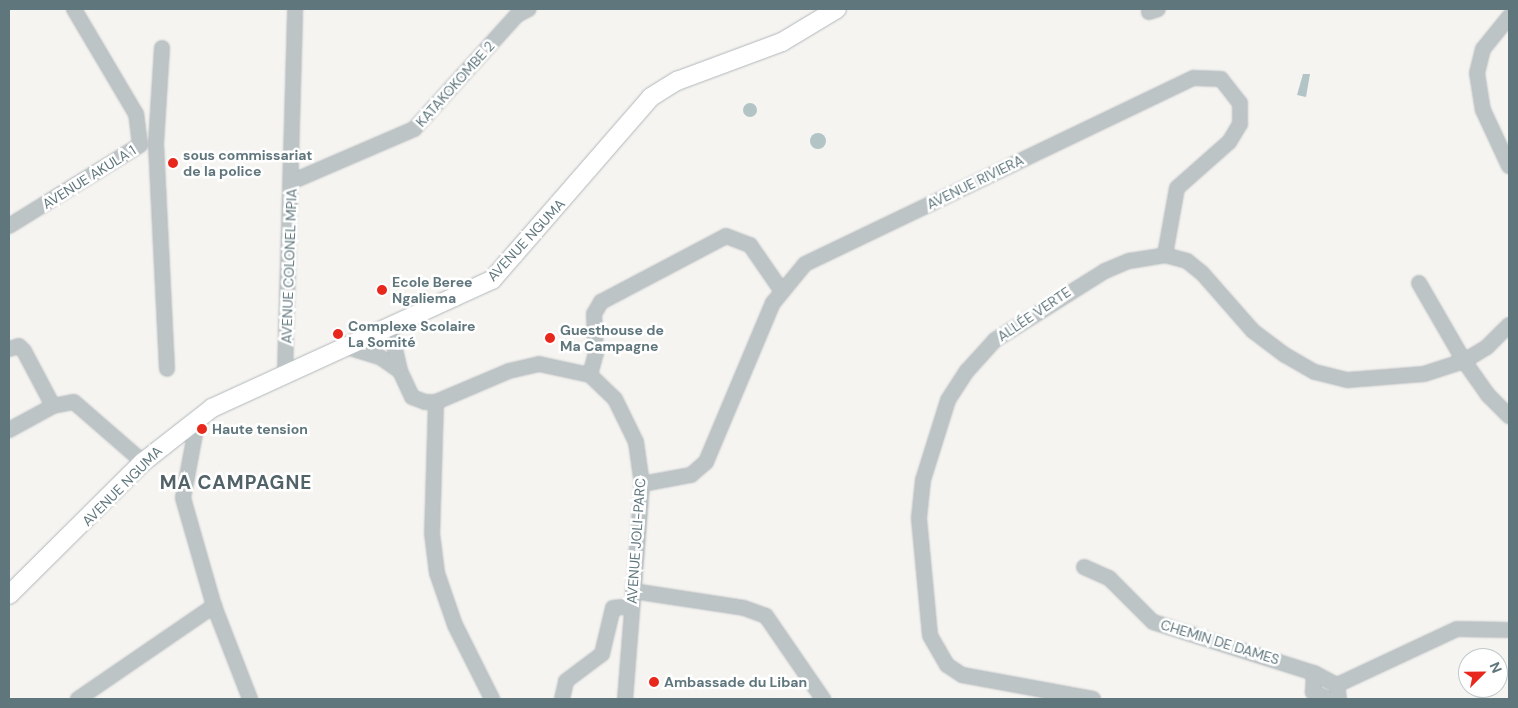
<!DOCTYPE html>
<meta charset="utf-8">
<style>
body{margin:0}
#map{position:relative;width:1518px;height:708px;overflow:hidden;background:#f5f4f1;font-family:"DM Sans",sans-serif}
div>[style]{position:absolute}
.water>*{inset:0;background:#b2c4c5}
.round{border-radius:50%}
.roads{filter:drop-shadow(0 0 1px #b1b7ba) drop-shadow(0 0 1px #b1b7ba)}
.minor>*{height:14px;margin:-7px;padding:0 7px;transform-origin:7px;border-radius:7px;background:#bdc4c6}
.major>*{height:18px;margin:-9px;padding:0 9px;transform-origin:9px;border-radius:9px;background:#fff}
.dots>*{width:14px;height:14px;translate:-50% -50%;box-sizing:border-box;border:2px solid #fff;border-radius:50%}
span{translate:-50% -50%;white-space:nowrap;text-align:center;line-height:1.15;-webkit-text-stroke:5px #fff;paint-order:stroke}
.street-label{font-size:14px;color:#5f767d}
.poi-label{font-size:14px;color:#5f767d;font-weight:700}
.left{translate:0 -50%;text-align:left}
.district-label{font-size:19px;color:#516268;font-weight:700;letter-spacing:1px}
.frame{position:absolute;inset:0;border:10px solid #5f767d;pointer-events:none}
.north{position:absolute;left:1458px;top:648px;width:50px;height:50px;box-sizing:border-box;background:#fff;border:1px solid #bfc8cb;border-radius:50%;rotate:67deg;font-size:14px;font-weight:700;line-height:20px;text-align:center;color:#5f767d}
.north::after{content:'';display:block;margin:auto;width:18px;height:22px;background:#e9281d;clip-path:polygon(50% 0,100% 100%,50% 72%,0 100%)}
</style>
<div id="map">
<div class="water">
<div style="clip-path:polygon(1303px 74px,1310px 74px,1306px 97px,1297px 95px)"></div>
<div class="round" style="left:743px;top:103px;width:14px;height:14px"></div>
<div class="round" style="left:810px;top:133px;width:16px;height:16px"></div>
</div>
<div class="roads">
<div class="minor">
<div style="left:1149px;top:12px;width:9px;rotate:-18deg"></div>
<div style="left:1509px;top:17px;width:41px;rotate:129.1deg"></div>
<div style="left:1483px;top:49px;width:25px;rotate:104deg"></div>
<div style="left:1477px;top:73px;width:37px;rotate:81deg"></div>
<div style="left:1483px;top:110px;width:62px;rotate:65.1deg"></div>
<div style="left:162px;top:48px;width:96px;rotate:93.6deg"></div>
<div style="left:156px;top:144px;width:225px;rotate:87.2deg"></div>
<div style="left:291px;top:182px;width:134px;rotate:-23.3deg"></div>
<div style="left:414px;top:129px;width:154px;rotate:-47.9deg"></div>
<div style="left:517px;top:15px;width:13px;rotate:-27deg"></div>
<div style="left:9px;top:226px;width:154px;rotate:-31.7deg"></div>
<div style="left:140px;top:145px;width:31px;rotate:-97deg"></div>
<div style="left:136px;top:114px;width:122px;rotate:-120.6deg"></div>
<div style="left:1419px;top:283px;width:90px;rotate:60deg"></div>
<div style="left:1464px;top:361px;width:42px;rotate:54.8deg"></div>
<div style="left:1488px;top:395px;width:30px;rotate:45deg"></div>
<div style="left:390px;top:327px;width:45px;rotate:77.2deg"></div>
<div style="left:347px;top:347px;width:34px;rotate:17deg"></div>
<div style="left:380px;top:357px;width:24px;rotate:35deg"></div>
<div style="left:400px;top:371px;width:29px;rotate:65deg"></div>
<div style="left:412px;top:397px;width:14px;rotate:21deg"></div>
<div style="left:425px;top:402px;width:11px"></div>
<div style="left:436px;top:402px;width:79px;rotate:-23deg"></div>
<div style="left:509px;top:371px;width:31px;rotate:-13deg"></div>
<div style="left:539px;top:364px;width:52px;rotate:12.2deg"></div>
<div style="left:590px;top:375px;width:35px;rotate:44deg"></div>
<div style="left:615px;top:399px;width:48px;rotate:64deg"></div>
<div style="left:636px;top:442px;width:42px;rotate:81.9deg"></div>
<div style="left:642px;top:484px;width:216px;rotate:94.5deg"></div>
<div style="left:9px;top:349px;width:10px;rotate:-17deg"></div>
<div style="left:19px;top:346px;width:7px;rotate:45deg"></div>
<div style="left:24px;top:351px;width:62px;rotate:62.2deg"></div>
<div style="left:285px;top:373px;width:364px;rotate:-88.4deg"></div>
<div style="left:590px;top:375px;width:23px;rotate:-75deg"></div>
<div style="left:596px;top:353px;width:39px;rotate:-93deg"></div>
<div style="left:594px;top:314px;width:14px;rotate:-60deg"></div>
<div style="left:601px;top:302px;width:141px;rotate:-27.8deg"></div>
<div style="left:726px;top:236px;width:26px;rotate:21deg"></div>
<div style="left:750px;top:245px;width:55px;rotate:55.4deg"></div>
<div style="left:436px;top:402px;width:131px;rotate:91.7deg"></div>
<div style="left:432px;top:533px;width:40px;rotate:82.9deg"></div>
<div style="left:437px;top:573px;width:55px;rotate:70.9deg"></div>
<div style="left:455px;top:625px;width:83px;rotate:63.4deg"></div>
<div style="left:198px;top:418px;width:81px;rotate:100.6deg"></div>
<div style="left:183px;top:498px;width:112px;rotate:74deg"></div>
<div style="left:214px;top:606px;width:100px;rotate:68.8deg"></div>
<div style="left:9px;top:430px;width:50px;rotate:-28.6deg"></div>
<div style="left:53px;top:406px;width:21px;rotate:-11deg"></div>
<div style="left:74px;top:402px;width:91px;rotate:41deg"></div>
<div style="left:642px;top:484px;width:50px;rotate:-10.4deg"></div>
<div style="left:691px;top:475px;width:20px;rotate:-41deg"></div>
<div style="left:706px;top:462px;width:173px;rotate:-67.2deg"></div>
<div style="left:773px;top:303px;width:50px;rotate:-50.6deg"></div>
<div style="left:805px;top:264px;width:431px;rotate:-25.6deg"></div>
<div style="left:1194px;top:78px;width:27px;rotate:2deg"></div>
<div style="left:1221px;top:79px;width:31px;rotate:52deg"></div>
<div style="left:1240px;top:103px;width:21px;rotate:90deg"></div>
<div style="left:1240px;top:124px;width:21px;rotate:121deg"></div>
<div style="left:1229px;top:142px;width:69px;rotate:138.5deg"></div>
<div style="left:1177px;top:188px;width:68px;rotate:100.2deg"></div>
<div style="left:1084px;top:567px;width:27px;rotate:24deg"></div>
<div style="left:1109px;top:578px;width:62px;rotate:45deg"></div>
<div style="left:1153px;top:622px;width:169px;rotate:17.6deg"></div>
<div style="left:633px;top:591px;width:112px;rotate:8.7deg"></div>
<div style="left:744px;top:608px;width:23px;rotate:20deg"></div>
<div style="left:766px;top:616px;width:101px;rotate:55.5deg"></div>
<div style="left:1337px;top:685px;width:132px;rotate:-25deg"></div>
<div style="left:1457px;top:629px;width:52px;rotate:1.1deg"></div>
<div style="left:78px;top:699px;width:165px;rotate:-34.4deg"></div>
<div style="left:562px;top:699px;width:18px;rotate:-77deg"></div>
<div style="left:566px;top:681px;width:45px;rotate:-36.9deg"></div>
<div style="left:602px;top:654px;width:47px;rotate:-76.6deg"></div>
<div style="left:613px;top:608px;width:19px;rotate:-6deg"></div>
<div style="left:1093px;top:699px;width:133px;rotate:-169.6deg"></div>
<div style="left:962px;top:675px;width:18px;rotate:-146deg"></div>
<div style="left:947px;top:665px;width:34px;rotate:-120deg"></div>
<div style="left:930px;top:635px;width:118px;rotate:-95.4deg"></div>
<div style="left:919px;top:518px;width:38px;rotate:-84deg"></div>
<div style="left:923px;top:480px;width:84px;rotate:-72.6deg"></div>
<div style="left:948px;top:400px;width:35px;rotate:-57deg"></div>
<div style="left:967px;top:371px;width:42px;rotate:-47.9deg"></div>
<div style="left:995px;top:340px;width:130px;rotate:-32.1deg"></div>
<div style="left:1105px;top:271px;width:26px;rotate:-23deg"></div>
<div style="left:1129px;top:261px;width:36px;rotate:-9deg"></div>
<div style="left:1165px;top:255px;width:23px;rotate:15deg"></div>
<div style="left:1187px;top:261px;width:19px;rotate:39deg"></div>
<div style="left:1202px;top:273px;width:77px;rotate:48.7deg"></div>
<div style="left:1253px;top:331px;width:40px;rotate:37deg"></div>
<div style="left:1285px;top:355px;width:34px;rotate:30deg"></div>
<div style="left:1315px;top:372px;width:34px;rotate:14deg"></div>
<div style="left:1348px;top:380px;width:76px;rotate:-4.5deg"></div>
<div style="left:1424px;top:374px;width:42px;rotate:-18deg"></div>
<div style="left:1464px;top:361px;width:27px;rotate:-31deg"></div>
<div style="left:1487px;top:347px;width:31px;rotate:-45deg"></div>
<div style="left:1328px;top:699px;width:17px;rotate:-155deg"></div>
<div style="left:1313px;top:692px;width:19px;rotate:-87deg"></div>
<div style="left:1314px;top:673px;width:26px;rotate:28deg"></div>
<div style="left:1337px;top:685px;width:14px;rotate:82deg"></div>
</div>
<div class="major">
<div style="left:9px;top:595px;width:189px;rotate:-44.8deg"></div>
<div style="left:143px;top:462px;width:88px;rotate:-38deg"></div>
<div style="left:212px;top:408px;width:308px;rotate:-24.6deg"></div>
<div style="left:492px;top:280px;width:242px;rotate:-49deg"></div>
<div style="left:651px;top:97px;width:31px;rotate:-32deg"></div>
<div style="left:677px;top:81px;width:112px;rotate:-20.4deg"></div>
<div style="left:782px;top:42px;width:64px;rotate:-31deg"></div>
</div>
</div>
<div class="dots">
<div style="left:173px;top:163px;background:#e9281d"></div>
<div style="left:382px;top:290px;background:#e9281d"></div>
<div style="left:338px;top:334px;background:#e9281d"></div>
<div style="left:550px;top:338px;background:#e9281d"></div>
<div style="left:202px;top:429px;background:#e9281d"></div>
<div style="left:654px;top:682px;background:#e9281d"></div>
</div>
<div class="street-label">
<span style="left:455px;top:84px;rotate:-48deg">KATAKOKOMBE 2</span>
<span style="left:89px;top:177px;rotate:-32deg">AVENUE AKULA 1</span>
<span style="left:975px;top:182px;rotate:-26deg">AVENUE RIVIERA</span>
<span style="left:526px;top:240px;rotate:-47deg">AVENUE NGUMA</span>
<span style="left:289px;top:266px;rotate:-88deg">AVENUE COLONEL MPIA</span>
<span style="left:1034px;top:314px;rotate:-34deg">ALLÉE VERTE</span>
<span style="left:122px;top:486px;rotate:-45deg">AVENUE NGUMA</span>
<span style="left:636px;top:541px;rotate:-86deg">AVENUE JOLI-PARC</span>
<span style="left:1220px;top:642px;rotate:17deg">CHEMIN DE DAMES</span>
</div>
<div class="poi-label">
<span class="left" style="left:183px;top:163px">sous commissariat<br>de la police</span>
<span class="left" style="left:392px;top:290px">Ecole Beree<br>Ngaliema</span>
<span class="left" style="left:348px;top:334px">Complexe Scolaire<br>La Somité</span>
<span class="left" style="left:560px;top:338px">Guesthouse de<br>Ma Campagne</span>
<span class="left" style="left:212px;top:429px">Haute tension</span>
<span class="left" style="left:664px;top:682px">Ambassade du Liban</span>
</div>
<div class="district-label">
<span style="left:236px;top:483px">MA CAMPAGNE</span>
</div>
<div class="frame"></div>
<div class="north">N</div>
</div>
